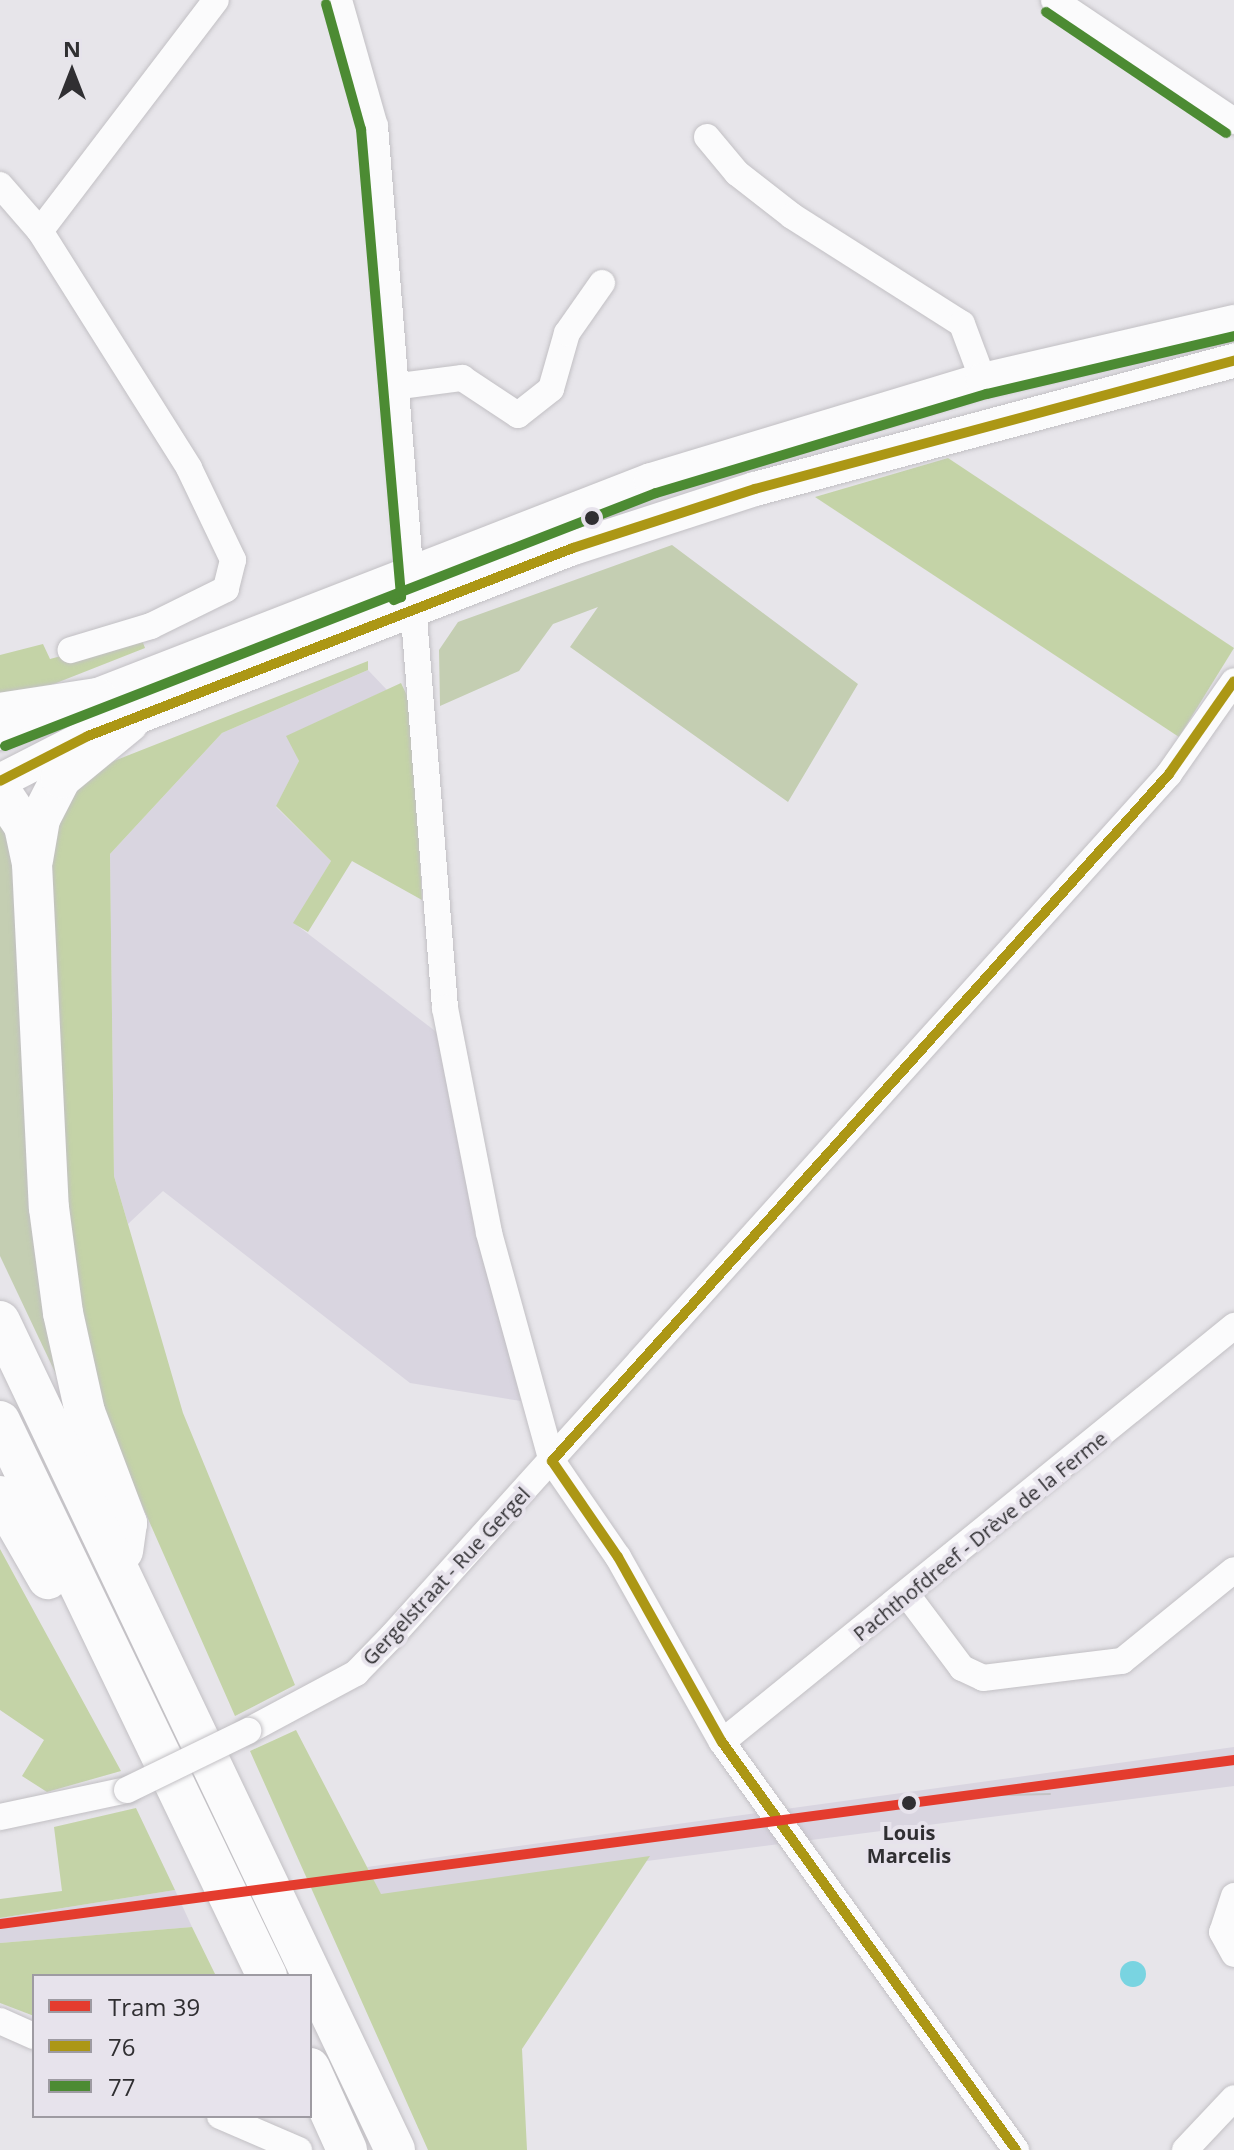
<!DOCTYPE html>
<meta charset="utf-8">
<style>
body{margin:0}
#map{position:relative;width:1234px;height:2150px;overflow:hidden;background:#e7e5ea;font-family:"Open Sans",sans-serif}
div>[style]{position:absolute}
.built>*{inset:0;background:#d9d5e0}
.green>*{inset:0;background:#c4ceb2}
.forest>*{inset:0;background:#c4d3a7}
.water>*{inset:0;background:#79d4e1}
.round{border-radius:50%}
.roads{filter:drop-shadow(0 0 2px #c2c0c4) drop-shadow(0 0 2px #c2c0c4)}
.minor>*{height:26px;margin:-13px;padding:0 13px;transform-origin:13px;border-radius:13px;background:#fbfbfc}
.major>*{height:34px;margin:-17px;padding:0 17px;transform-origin:17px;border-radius:17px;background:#fbfbfc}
.highway>*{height:40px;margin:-20px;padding:0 20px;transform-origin:20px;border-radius:20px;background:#fbfbfc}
.tram>*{height:2px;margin:-1px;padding:0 1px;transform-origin:1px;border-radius:1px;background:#c3c3c4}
.bridges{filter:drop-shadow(0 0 2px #c2c0c4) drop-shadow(0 0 2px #c2c0c4)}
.minor-bridge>*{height:26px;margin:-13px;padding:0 13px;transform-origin:13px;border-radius:13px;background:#fbfbfc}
.bus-1>*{height:10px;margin:-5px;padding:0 5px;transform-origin:5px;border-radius:5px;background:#ac9715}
.bus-2>*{height:10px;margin:-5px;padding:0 5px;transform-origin:5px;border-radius:5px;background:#4c8b33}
.tram-1>*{height:10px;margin:-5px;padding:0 5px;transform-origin:5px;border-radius:5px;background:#e43c2e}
.dots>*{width:22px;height:22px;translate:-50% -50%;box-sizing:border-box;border:4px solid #e7e3ec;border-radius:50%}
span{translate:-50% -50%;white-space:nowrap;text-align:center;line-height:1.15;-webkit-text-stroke:8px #e7e3ec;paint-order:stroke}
.street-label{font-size:20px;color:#302f32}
.stop-label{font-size:20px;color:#302f32;font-weight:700}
.legend{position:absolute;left:32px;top:1974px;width:280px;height:144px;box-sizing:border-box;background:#e7e3ec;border:2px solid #9e9ba2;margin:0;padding:10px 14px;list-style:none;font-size:24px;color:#302f32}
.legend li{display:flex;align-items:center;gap:16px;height:40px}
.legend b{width:40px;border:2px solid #9e9ba2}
.north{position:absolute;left:32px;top:32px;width:80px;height:80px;-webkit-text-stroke:6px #e7e3ec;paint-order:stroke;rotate:0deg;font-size:22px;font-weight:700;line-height:32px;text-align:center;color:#302f32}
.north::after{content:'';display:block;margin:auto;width:28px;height:36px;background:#302f32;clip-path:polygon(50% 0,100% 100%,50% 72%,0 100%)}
</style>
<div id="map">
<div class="built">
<div style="clip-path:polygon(368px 670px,387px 690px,287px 736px,299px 761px,276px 807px,331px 861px,294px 923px,443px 1037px,466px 1180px,521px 1401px,410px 1383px,163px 1191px,128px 1224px,114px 1176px,110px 854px,222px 733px)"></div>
<div style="clip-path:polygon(1234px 1747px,1234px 1786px,381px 1895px,367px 1867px)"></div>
<div style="clip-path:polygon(175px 1890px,192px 1927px,0 1943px,0 1918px)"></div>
</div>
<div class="green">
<div style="clip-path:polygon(672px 545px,858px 684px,788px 802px,570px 647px,598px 607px,553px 624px,519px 671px,440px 706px,439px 650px,458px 622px)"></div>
<div style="clip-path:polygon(0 806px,9px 816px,72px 1408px,0 1256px)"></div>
</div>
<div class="forest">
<div style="clip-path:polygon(948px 458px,1234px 648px,1179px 737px,815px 497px)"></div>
<div style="clip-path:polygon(140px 635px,145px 648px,36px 691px,0 697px,0 655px,43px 644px,50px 659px)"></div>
<div style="clip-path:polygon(368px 661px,368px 670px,222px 733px,110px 854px,114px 1176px,183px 1413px,295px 1685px,235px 1716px,115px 1444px,89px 1358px,71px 1255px,51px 862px,66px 793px,96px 768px)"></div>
<div style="clip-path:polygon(401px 683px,412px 706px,422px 900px,352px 861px,308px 932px,293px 923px,331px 861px,276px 806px,299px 761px,286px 736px)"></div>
<div style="clip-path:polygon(0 1549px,121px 1771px,47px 1792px,22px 1776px,44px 1740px,0 1710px)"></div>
<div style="clip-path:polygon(296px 1730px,381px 1894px,650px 1856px,522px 2049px,527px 2150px,428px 2150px,250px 1751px)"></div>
<div style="clip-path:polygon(136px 1808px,175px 1890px,0 1918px,0 1899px,62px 1891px,54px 1827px)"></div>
<div style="clip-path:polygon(192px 1927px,216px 1976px,34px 1976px,34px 2016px,0 2003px,0 1943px)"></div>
</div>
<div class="water">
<div class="round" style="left:1120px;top:1961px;width:26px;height:26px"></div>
</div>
<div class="roads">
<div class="minor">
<div style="left:339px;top:0;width:131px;rotate:74.1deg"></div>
<div style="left:375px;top:126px;width:885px;rotate:85.46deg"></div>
<div style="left:445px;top:1008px;width:229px;rotate:78.9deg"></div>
<div style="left:489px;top:1233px;width:237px;rotate:74.6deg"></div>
<div style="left:552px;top:1461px;width:116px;rotate:55.5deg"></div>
<div style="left:618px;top:1557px;width:212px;rotate:60.7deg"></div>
<div style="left:722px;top:1742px;width:503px;rotate:54.22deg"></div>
<div style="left:1054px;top:0;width:217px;rotate:33.9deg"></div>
<div style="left:707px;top:137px;width:47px;rotate:50.2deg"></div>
<div style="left:737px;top:173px;width:70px;rotate:38deg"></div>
<div style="left:792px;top:216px;width:201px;rotate:32.4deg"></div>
<div style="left:962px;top:324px;width:60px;rotate:69.4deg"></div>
<div style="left:0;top:185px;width:61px;rotate:49deg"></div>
<div style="left:40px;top:231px;width:280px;rotate:57.8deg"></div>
<div style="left:189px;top:468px;width:102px;rotate:64.4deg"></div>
<div style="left:233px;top:560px;width:30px;rotate:104deg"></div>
<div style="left:226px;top:589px;width:84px;rotate:153.7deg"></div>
<div style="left:151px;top:626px;width:84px;rotate:163.3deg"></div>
<div style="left:40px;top:231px;width:290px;rotate:-52.7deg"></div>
<div style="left:400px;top:386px;width:63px;rotate:-7.4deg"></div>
<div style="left:462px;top:378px;width:67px;rotate:33.5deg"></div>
<div style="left:518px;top:415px;width:42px;rotate:-38.2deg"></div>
<div style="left:551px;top:389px;width:58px;rotate:-74.1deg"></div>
<div style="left:567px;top:333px;width:61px;rotate:-55deg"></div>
<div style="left:908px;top:1596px;width:90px;rotate:53.1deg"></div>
<div style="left:962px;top:1668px;width:23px;rotate:25deg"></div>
<div style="left:983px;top:1678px;width:140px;rotate:-7deg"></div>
<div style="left:1122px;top:1661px;width:144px;rotate:-39.1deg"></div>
<div style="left:248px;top:1731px;width:123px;rotate:-28.2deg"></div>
<div style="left:356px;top:1673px;width:53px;rotate:-45.8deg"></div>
<div style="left:393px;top:1635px;width:1159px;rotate:-47.97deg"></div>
<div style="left:1169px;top:774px;width:113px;rotate:-55deg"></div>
<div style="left:722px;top:1742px;width:660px;rotate:-39.09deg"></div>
<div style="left:0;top:1817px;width:130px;rotate:-12deg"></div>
<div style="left:1234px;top:1896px;width:38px;rotate:108deg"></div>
<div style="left:1222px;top:1932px;width:25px;rotate:61deg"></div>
<div style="left:0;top:2021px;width:37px;rotate:24deg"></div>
<div style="left:220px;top:2116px;width:86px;rotate:23.3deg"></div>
<div style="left:1185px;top:2150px;width:71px;rotate:-46.7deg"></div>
</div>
<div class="major">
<div style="left:0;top:733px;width:698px;rotate:-21.24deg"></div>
<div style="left:651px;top:480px;width:347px;rotate:-16.8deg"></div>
<div style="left:983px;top:380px;width:258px;rotate:-13deg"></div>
<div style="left:0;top:781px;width:99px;rotate:-27.1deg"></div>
<div style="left:88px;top:736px;width:520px;rotate:-21.19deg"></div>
<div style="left:573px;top:548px;width:191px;rotate:-18deg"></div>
<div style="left:755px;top:489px;width:496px;rotate:-15deg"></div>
</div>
<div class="highway">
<div style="left:0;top:713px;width:98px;rotate:-8.8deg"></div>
<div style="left:0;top:790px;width:43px;rotate:56.3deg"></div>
<div style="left:24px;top:826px;width:39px;rotate:78deg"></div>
<div style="left:32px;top:864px;width:344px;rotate:87.2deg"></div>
<div style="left:49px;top:1208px;width:106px;rotate:82.4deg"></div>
<div style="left:63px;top:1313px;width:101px;rotate:77.5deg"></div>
<div style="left:85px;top:1412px;width:119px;rotate:69.3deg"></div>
<div style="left:127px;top:1523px;width:28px;rotate:98deg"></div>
<div style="left:33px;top:860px;width:42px;rotate:-80.3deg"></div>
<div style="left:40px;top:819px;width:46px;rotate:-62.9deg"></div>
<div style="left:61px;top:778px;width:87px;rotate:-39.4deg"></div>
<div style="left:0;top:1321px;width:918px;rotate:64.52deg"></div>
<div style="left:0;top:1421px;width:616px;rotate:64.31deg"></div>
<div style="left:0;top:1496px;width:96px;rotate:60deg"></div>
<div style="left:310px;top:2068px;width:90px;rotate:65.7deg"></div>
</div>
</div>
<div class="tram">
<div style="left:962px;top:1796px;width:88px;rotate:-1.3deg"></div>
</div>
<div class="bridges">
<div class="minor-bridge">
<div style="left:127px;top:1790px;width:135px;rotate:-26deg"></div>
</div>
</div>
<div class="bus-1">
<div style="left:0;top:781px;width:99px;rotate:-27.1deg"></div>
<div style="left:88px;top:736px;width:520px;rotate:-21.19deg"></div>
<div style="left:573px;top:548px;width:191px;rotate:-18deg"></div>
<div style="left:755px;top:489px;width:496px;rotate:-15deg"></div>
<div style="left:552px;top:1461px;width:923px;rotate:-48.07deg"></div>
<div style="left:1169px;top:774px;width:113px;rotate:-55deg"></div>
<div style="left:552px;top:1461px;width:116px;rotate:55.5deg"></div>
<div style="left:618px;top:1557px;width:212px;rotate:60.7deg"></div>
<div style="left:722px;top:1742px;width:503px;rotate:54.22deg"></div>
</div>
<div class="bus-2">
<div style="left:326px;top:4px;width:130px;rotate:74.4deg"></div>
<div style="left:361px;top:129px;width:470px;rotate:85.1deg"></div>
<div style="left:401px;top:597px;width:8px;rotate:157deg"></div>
<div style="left:1046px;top:12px;width:217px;rotate:33.9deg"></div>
<div style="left:5px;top:746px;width:698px;rotate:-21.24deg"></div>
<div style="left:656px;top:493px;width:345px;rotate:-16.7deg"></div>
<div style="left:987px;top:394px;width:254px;rotate:-13.2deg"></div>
</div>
<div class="tram-1">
<div style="left:0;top:1924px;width:1245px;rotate:-7.57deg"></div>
</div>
<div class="dots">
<div style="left:592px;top:518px;background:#302f32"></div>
<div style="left:909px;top:1803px;background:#302f32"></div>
</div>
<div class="street-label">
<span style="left:980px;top:1536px;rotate:-39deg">Pachthofdreef - Drève de la Ferme</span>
<span style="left:446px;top:1576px;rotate:-47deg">Gergelstraat - Rue Gergel</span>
</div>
<div class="stop-label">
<span style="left:909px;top:1844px">Louis<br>Marcelis</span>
</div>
<ul class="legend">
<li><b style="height:10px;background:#e43c2e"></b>Tram 39</li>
<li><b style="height:10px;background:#ac9715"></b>76</li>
<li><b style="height:10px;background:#4c8b33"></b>77</li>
</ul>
<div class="north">N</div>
</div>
